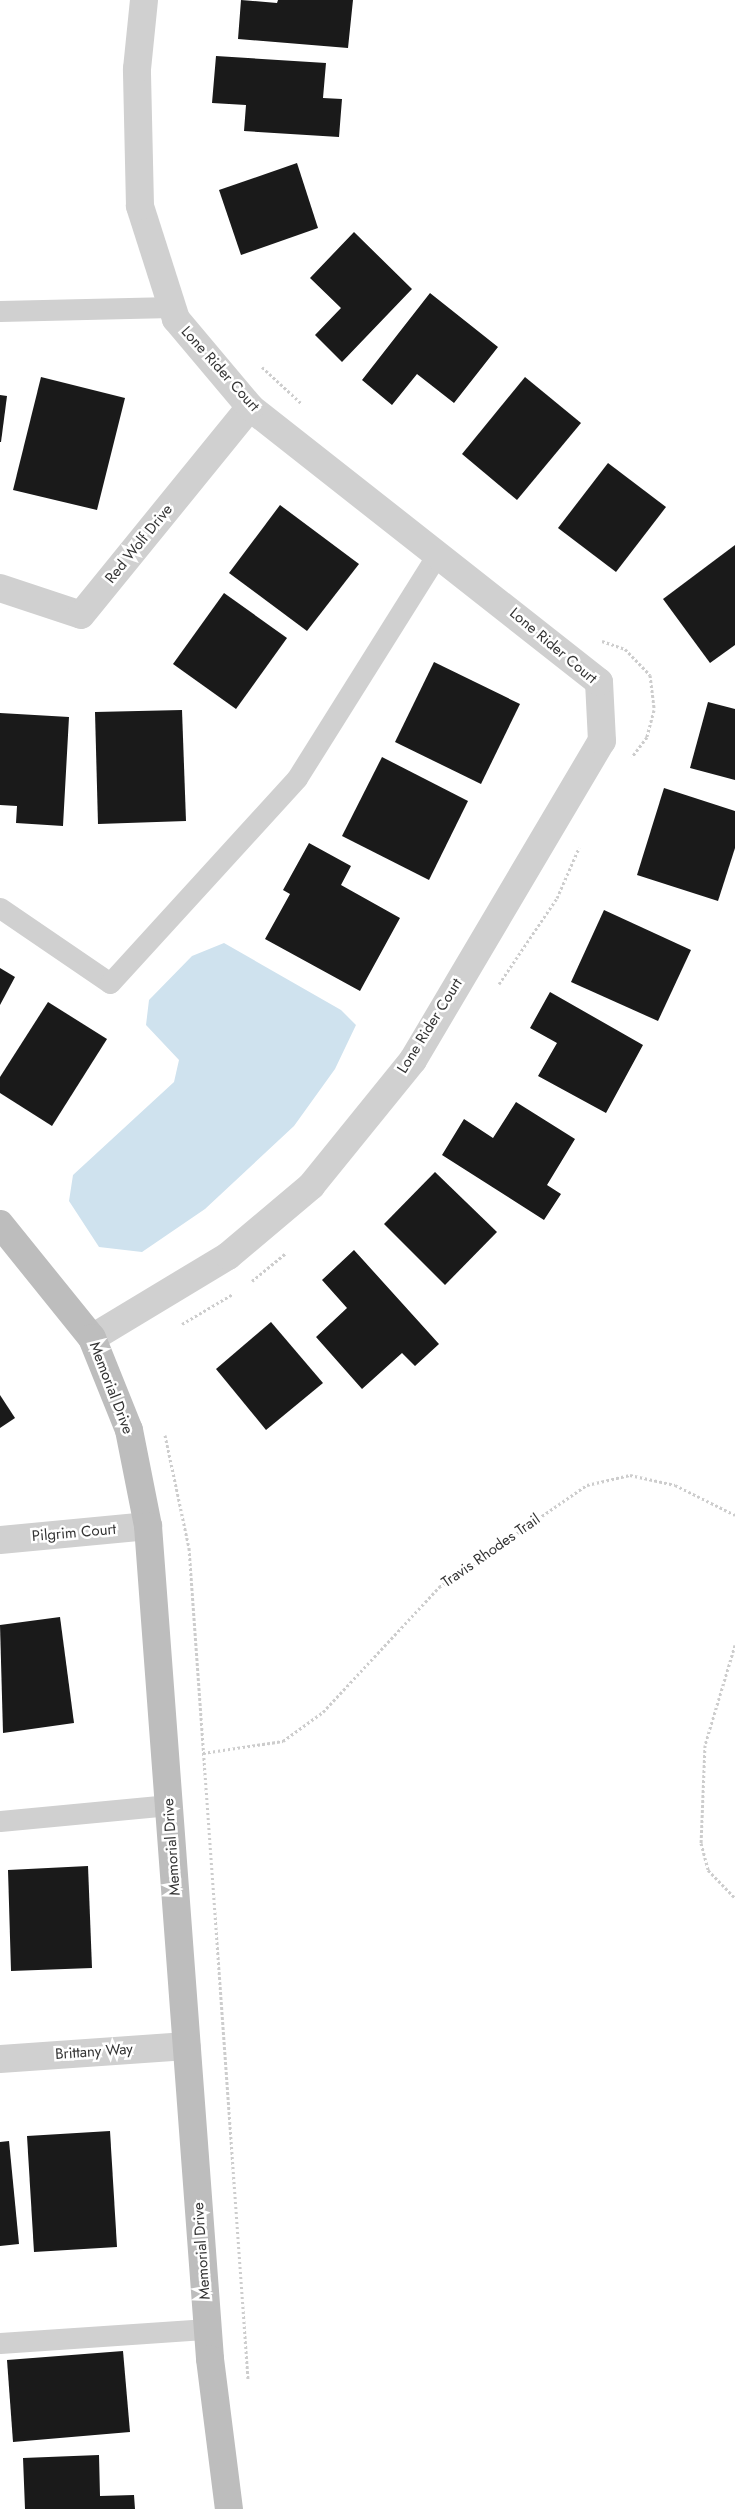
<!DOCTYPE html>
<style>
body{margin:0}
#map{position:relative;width:735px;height:2509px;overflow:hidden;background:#fff;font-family:Jost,sans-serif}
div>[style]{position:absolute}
.water>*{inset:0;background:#cfe2ee}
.building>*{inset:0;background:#1a1a1a}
.path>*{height:3px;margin-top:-1.5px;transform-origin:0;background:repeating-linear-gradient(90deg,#cdcdcd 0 2.5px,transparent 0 5px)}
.lane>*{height:21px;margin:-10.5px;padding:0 10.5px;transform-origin:10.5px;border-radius:10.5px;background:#d0d0d0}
.street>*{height:28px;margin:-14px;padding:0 14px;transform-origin:14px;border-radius:14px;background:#d0d0d0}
.secondary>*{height:28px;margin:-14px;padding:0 14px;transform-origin:14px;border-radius:14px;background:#bdbdbd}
span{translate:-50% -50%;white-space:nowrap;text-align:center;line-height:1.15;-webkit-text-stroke:5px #fff;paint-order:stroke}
.street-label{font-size:15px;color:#333}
</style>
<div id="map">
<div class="water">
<div style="clip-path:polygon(224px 943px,341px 1010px,356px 1025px,335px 1069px,294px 1126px,205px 1209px,142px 1252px,99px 1247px,69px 1201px,73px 1175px,174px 1082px,179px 1060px,146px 1025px,149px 1000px,192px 956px)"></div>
</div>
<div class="building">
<div style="clip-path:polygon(241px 0,277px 3px,278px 0,353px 0,348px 48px,238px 39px)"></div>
<div style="clip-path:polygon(216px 56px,326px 63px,323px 98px,342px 99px,339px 137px,244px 131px,246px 105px,212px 103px)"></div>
<div style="clip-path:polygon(297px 163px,318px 228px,241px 255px,219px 190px)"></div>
<div style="clip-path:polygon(354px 232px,412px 289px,342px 362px,315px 335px,341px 308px,310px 278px)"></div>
<div style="clip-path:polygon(430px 293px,498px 347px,454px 403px,417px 374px,392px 405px,362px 380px)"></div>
<div style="clip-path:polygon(41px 377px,125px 398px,97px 510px,13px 490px)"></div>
<div style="clip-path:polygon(525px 377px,581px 423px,517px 500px,462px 454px)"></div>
<div style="clip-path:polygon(0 395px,7px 396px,1px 442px,0 442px)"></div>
<div style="clip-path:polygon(608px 463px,666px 507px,616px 572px,558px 528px)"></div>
<div style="clip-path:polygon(280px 505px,359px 564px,307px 631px,229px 573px)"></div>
<div style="clip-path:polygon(735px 545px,735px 645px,710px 663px,663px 599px)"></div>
<div style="clip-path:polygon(224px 593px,287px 638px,236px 709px,173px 664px)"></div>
<div style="clip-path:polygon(434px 662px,520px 704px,481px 784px,395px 742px)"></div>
<div style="clip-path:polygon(708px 702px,735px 709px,735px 780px,690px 768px)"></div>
<div style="clip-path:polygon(182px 710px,186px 821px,98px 824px,95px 712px)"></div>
<div style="clip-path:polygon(0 713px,69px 717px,63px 826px,16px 823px,17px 806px,0 805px)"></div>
<div style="clip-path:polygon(382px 757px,468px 801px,429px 880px,342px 836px)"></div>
<div style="clip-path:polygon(664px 788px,735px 811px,735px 848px,718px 901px,637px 875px)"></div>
<div style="clip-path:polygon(309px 843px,351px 866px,341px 885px,400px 918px,360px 991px,265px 939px,290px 894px,283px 890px)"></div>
<div style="clip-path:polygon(604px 910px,691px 950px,658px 1021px,571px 982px)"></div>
<div style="clip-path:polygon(0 968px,15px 977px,0 1005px)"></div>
<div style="clip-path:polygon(550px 992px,643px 1045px,606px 1113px,538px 1076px,557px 1043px,530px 1028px)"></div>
<div style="clip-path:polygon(48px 1002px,107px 1039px,52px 1126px,0 1093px,0 1077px)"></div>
<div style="clip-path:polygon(516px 1102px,575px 1139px,547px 1185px,561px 1194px,544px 1220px,442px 1155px,464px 1119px,493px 1138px)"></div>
<div style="clip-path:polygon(435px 1172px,497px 1232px,445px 1285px,384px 1224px)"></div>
<div style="clip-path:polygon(354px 1250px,439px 1344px,415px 1366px,402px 1353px,362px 1389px,316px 1337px,347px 1308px,322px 1280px)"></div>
<div style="clip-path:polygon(271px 1322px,323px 1383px,266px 1430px,216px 1369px)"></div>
<div style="clip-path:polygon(0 1395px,15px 1418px,0 1428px)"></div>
<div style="clip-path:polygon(60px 1617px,74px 1723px,3px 1733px,0 1625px)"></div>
<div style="clip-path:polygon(88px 1866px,92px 1968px,11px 1971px,8px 1870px)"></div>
<div style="clip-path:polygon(110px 2131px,117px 2247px,34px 2252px,27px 2136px)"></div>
<div style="clip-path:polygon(9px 2141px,19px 2244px,0 2246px,0 2142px)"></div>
<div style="clip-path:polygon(123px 2351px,130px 2432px,13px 2442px,7px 2360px)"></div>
<div style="clip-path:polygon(99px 2455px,100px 2496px,134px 2495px,135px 2509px,25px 2509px,23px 2458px)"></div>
</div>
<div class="path">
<div style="left:262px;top:367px;width:54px;rotate:42.8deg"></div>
<div style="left:602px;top:641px;width:24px;rotate:19deg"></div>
<div style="left:625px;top:649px;width:36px;rotate:46deg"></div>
<div style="left:650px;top:675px;width:35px;rotate:83deg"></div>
<div style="left:654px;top:710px;width:28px;rotate:105deg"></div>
<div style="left:647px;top:737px;width:25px;rotate:127deg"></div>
<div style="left:499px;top:984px;width:104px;rotate:-56deg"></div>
<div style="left:557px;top:898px;width:55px;rotate:-66.3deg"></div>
<div style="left:252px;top:1281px;width:44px;rotate:-39.5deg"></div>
<div style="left:182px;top:1324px;width:59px;rotate:-30.5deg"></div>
<div style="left:165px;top:1435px;width:116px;rotate:78deg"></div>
<div style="left:189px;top:1548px;width:833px;rotate:85.94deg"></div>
<div style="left:735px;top:1645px;width:104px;rotate:106.7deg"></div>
<div style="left:705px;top:1745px;width:98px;rotate:92.3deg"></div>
<div style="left:701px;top:1843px;width:28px;rotate:75deg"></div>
<div style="left:708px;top:1870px;width:39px;rotate:46deg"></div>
<div style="left:203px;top:1753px;width:81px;rotate:-8.5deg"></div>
<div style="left:283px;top:1741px;width:49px;rotate:-35.9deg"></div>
<div style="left:323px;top:1712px;width:171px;rotate:-47.1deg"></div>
<div style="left:439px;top:1587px;width:180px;rotate:-34.6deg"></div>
<div style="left:587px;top:1485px;width:44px;rotate:-13.1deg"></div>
<div style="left:630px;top:1475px;width:46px;rotate:12.5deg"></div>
<div style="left:675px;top:1485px;width:67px;rotate:26.6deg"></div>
</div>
<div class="lane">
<div style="left:0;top:311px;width:172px;rotate:-1.3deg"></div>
<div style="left:0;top:908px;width:133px;rotate:34.3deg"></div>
<div style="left:110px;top:983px;width:277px;rotate:-47.6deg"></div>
<div style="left:297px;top:778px;width:266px;rotate:-57.9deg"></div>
<div style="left:0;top:1821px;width:170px;rotate:-5.4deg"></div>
<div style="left:0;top:2343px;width:208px;rotate:-3.9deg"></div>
</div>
<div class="street">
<div style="left:0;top:588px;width:85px;rotate:18.4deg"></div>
<div style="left:81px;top:615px;width:268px;rotate:-50.9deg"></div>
<div style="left:92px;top:1338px;width:159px;rotate:-31.1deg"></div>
<div style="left:228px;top:1256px;width:109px;rotate:-40.1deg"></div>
<div style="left:311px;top:1186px;width:162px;rotate:-51deg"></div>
<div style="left:413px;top:1060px;width:371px;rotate:-59.4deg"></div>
<div style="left:602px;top:741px;width:59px;rotate:-92.9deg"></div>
<div style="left:599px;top:682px;width:444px;rotate:-141.8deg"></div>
<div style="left:250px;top:407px;width:115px;rotate:-130.1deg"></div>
<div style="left:176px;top:319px;width:119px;rotate:-107.7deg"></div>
<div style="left:140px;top:206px;width:137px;rotate:-91.3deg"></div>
<div style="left:137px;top:69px;width:69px;rotate:-84.2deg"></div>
<div style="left:0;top:1540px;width:149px;rotate:-5.4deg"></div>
<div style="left:0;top:2059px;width:187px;rotate:-4deg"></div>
</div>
<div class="secondary">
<div style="left:0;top:1224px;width:146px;rotate:51.1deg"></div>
<div style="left:92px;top:1338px;width:99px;rotate:68.1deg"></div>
<div style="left:129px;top:1430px;width:98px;rotate:78.8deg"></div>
<div style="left:148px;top:1526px;width:835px;rotate:85.74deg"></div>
<div style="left:210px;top:2359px;width:151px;rotate:82.8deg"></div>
</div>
<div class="street-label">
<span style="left:220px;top:369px;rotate:48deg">Lone Rider Court</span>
<span style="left:139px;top:544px;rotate:-51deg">Red Wolf Drive</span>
<span style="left:553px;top:646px;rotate:40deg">Lone Rider Court</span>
<span style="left:430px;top:1026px;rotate:-58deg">Lone Rider Court</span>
<span style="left:111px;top:1388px;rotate:69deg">Memorial Drive</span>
<span style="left:74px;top:1533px;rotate:-5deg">Pilgrim Court</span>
<span style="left:491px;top:1551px;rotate:-35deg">Travis Rhodes Trail</span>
<span style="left:172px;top:1847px;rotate:-94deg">Memorial Drive</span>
<span style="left:94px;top:2052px;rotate:-4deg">Brittany Way</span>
<span style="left:202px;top:2251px;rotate:-94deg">Memorial Drive</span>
</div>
</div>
